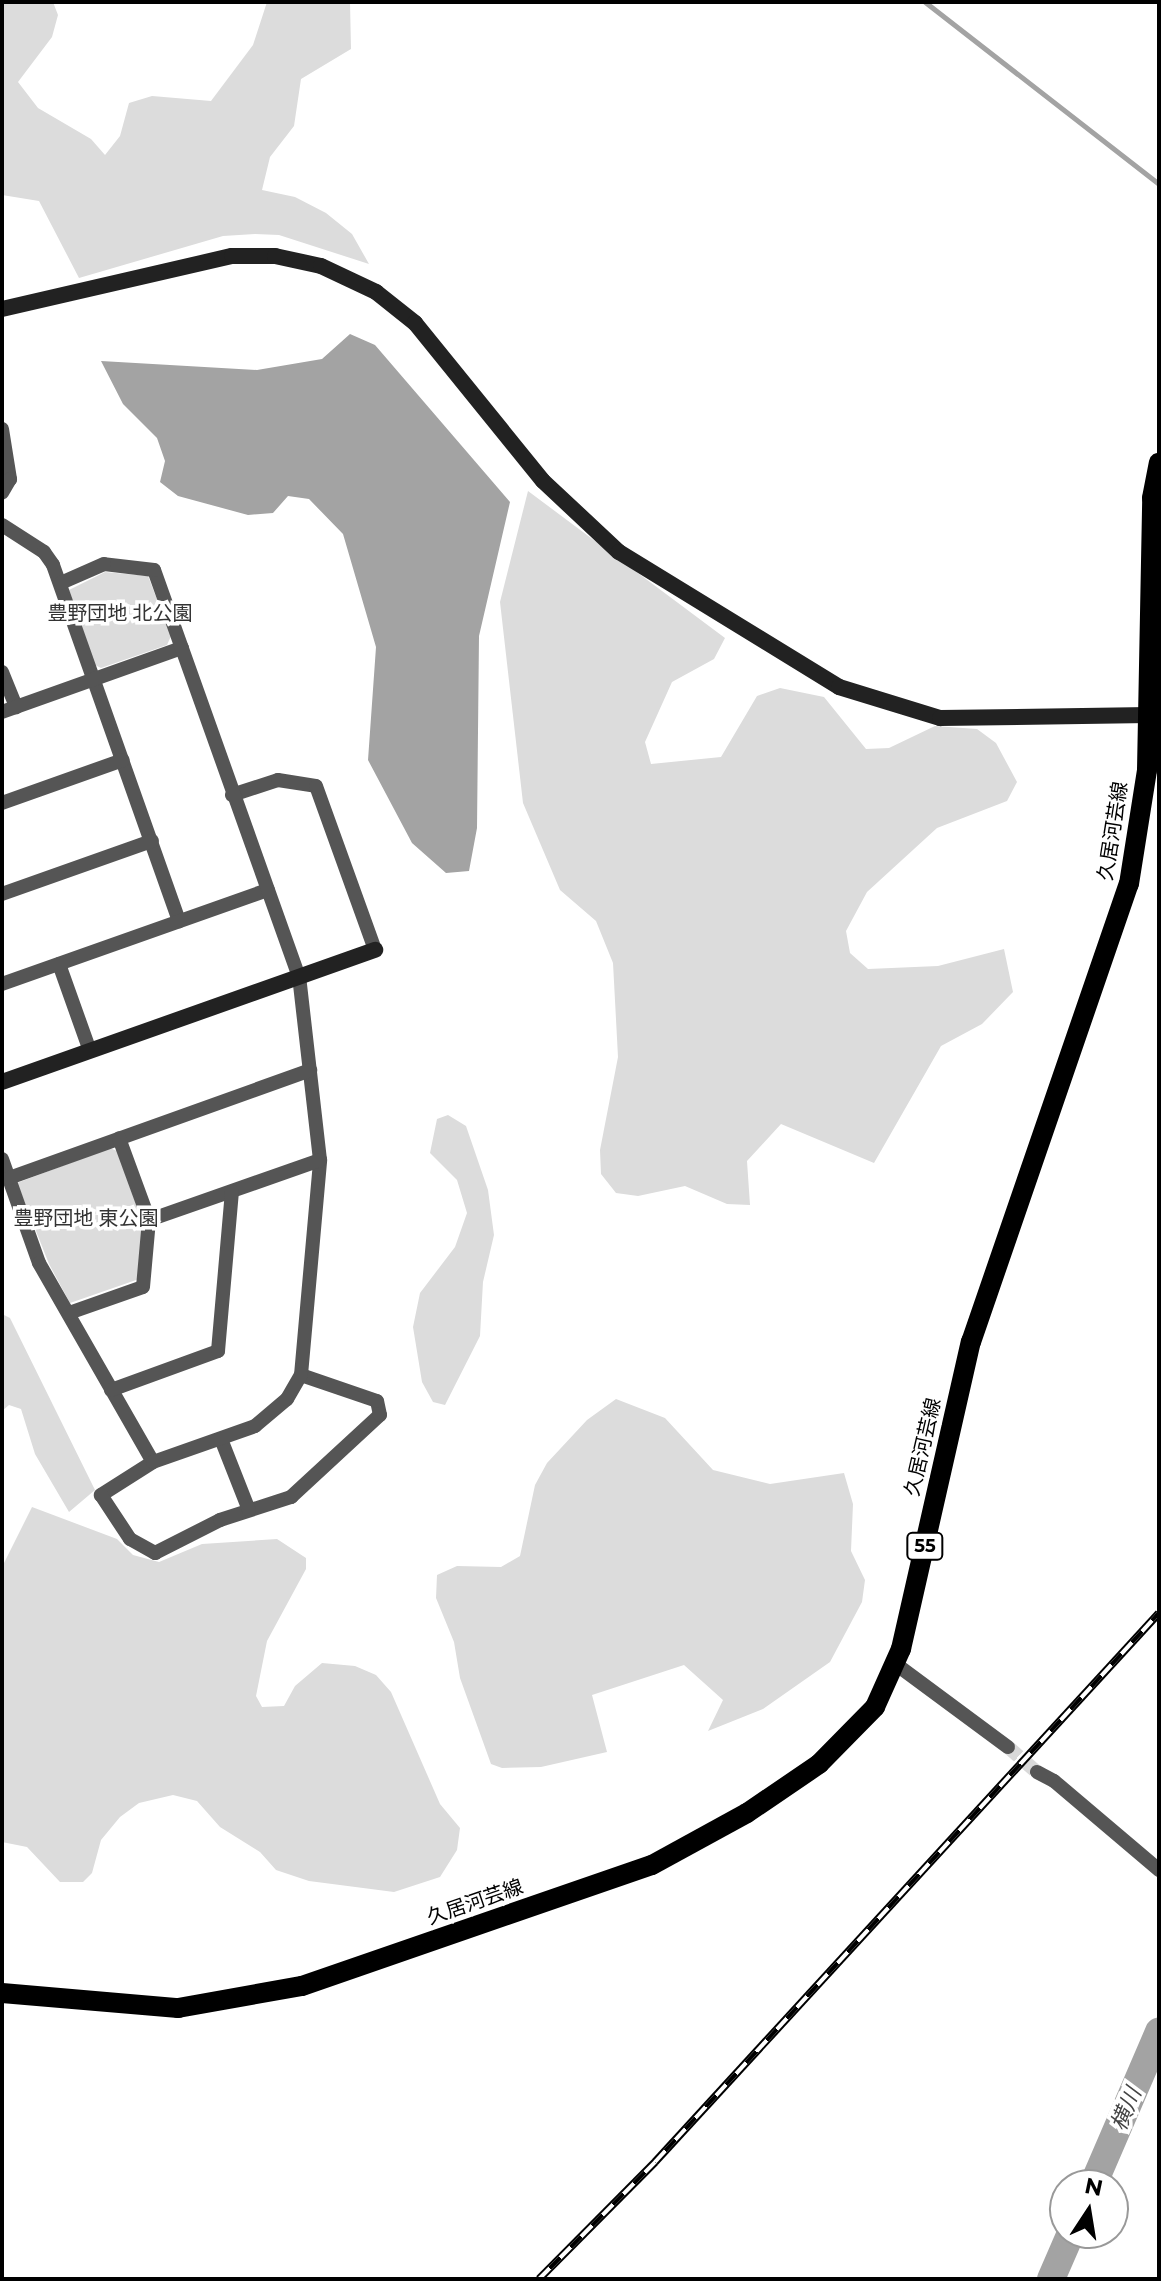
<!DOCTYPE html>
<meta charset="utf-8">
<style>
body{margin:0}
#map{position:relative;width:1161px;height:2281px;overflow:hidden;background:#fff;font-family:Montserrat,"Noto Sans JP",sans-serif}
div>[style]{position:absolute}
.green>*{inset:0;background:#dcdcdc}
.water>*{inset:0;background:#a3a3a3}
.stream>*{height:5px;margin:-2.5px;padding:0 2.5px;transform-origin:2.5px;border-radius:2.5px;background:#a3a3a3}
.river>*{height:28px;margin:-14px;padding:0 14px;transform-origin:14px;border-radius:14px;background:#a3a3a3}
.street-tunnel>*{height:14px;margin-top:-7px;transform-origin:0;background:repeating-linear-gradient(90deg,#d9d9d9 0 14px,transparent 0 21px)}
.street>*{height:14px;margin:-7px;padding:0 7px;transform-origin:7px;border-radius:7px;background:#555}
.secondary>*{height:16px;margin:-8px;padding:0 8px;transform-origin:8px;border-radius:8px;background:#222}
.primary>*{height:20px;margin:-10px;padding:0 10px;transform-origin:10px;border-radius:10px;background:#000}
.rail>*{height:8px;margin-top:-4px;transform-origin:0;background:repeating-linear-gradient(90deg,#fff 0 15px,#000 0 30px);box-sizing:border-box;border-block:2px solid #000}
span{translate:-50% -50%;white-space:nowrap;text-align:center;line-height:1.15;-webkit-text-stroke:7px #fff;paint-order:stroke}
.shield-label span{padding:2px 6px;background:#fff;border:2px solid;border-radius:6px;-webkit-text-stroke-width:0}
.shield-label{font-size:18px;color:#000;font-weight:700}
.park-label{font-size:20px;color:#333}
.street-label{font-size:20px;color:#000}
.water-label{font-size:22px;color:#444;font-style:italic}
.frame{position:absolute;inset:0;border:4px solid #000;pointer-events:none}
.north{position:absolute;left:1049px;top:2169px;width:80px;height:80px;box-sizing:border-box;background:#fff;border:2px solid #999;border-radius:50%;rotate:12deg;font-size:22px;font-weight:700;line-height:32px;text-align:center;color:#000}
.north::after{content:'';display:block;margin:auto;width:28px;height:36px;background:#000;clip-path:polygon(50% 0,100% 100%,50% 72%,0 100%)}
</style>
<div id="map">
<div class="green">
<div style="clip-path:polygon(2px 2px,53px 2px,58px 15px,52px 37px,18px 82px,38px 108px,91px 139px,105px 155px,120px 136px,129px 103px,152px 96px,211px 101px,253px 45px,267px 2px,350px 2px,351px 49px,301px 79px,294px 126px,270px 157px,262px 190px,295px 197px,326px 213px,352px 234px,369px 264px,279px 235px,255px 234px,223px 236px,79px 278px,39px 201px,2px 195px)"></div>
<div style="clip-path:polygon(528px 491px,725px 638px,714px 659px,672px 682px,645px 742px,651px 764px,721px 757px,757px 696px,780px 688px,824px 697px,866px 749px,889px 748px,935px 726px,977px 729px,996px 743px,1017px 782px,1007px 801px,937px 828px,867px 892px,846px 931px,850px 953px,868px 969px,938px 966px,1004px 949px,1013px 992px,982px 1024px,941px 1046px,874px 1163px,781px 1124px,747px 1161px,750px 1205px,727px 1204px,685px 1186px,638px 1196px,616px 1193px,601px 1174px,600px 1150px,618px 1057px,613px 963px,596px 921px,560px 890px,523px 803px,500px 602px)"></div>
<div style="clip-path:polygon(105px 572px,148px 576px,171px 636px,167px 645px,101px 668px,95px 665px,69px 590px)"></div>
<div style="clip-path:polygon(448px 1115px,466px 1126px,488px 1190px,494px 1235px,483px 1282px,480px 1336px,445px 1405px,433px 1402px,422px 1382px,413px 1327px,420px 1293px,455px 1247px,467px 1213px,457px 1180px,430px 1153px,437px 1119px)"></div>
<div style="clip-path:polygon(110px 1148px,117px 1151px,142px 1221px,139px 1279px,70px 1303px,49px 1264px,17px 1183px)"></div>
<div style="clip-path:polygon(2px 1314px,10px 1318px,95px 1490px,69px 1512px,35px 1454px,21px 1409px,9px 1405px,2px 1411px)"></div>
<div style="clip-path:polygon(616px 1399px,665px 1418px,713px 1470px,770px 1484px,844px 1473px,853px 1504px,851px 1551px,865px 1580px,862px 1602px,830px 1662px,763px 1709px,708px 1731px,723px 1700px,684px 1665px,592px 1695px,607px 1752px,541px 1767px,502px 1768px,491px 1764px,460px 1678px,454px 1642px,436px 1598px,437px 1575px,457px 1566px,501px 1567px,520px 1556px,535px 1485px,547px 1463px,587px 1420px)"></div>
<div style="clip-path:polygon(32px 1507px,117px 1539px,133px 1555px,159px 1562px,202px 1544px,277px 1539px,306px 1558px,306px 1569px,267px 1641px,256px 1696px,262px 1707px,284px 1706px,295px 1686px,322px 1663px,355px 1666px,376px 1675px,391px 1692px,440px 1804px,460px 1828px,457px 1850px,440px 1877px,394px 1892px,309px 1881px,276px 1870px,260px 1852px,220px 1827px,197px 1801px,173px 1795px,139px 1803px,120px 1817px,101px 1840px,92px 1873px,83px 1882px,60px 1882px,27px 1847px,2px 1842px,2px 1567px)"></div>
</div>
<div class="water">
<div style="clip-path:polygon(350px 334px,375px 345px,510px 502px,479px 636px,477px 828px,469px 871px,446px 873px,412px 843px,368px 760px,376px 647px,343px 534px,309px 499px,288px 496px,273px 513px,248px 515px,178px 496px,160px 482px,165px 461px,157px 438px,123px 404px,101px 361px,257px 370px,322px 359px)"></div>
</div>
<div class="stream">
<div style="left:925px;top:2px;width:296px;rotate:37.9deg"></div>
</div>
<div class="river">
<div style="left:1093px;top:2185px;width:167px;rotate:-66.7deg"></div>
<div style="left:1051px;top:2279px;width:50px;rotate:-66.5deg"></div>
</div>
<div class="street-tunnel">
<div style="left:1008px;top:1747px;width:38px;rotate:41deg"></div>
</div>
<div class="street">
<div style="left:2px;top:429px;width:51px;rotate:80.9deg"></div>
<div style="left:10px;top:479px;width:16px;rotate:120deg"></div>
<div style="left:2px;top:525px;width:50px;rotate:32.7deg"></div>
<div style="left:44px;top:552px;width:16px;rotate:55deg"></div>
<div style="left:53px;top:565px;width:378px;rotate:70.5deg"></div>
<div style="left:2px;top:672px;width:38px;rotate:68deg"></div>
<div style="left:2px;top:712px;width:191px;rotate:-19.6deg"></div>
<div style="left:232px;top:795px;width:48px;rotate:-18.1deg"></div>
<div style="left:278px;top:780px;width:38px;rotate:9deg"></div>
<div style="left:316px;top:786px;width:174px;rotate:70.2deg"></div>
<div style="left:2px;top:803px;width:128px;rotate:-19.6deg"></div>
<div style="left:2px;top:894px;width:159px;rotate:-19.5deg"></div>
<div style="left:59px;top:964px;width:92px;rotate:70.4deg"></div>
<div style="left:2px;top:984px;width:282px;rotate:-19.5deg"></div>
<div style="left:2px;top:1159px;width:110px;rotate:70.4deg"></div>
<div style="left:39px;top:1263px;width:229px;rotate:60.2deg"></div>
<div style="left:153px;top:1462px;width:62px;rotate:147.6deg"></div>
<div style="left:101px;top:1495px;width:53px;rotate:56.6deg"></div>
<div style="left:130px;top:1539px;width:29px;rotate:29deg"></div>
<div style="left:155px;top:1553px;width:73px;rotate:-26.9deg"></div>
<div style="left:220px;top:1520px;width:75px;rotate:-17.9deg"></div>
<div style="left:291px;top:1497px;width:121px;rotate:-42.7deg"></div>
<div style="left:380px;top:1415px;width:14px;rotate:-102deg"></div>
<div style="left:377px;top:1401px;width:80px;rotate:-161.1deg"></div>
<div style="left:301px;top:1375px;width:216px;rotate:-84.9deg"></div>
<div style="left:320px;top:1160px;width:184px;rotate:-96.5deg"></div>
<div style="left:299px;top:977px;width:432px;rotate:-109.6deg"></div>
<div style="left:154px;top:570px;width:50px;rotate:-173.2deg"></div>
<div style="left:104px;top:564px;width:47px;rotate:156.2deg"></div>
<div style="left:9px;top:1178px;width:320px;rotate:-19.7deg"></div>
<div style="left:149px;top:1220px;width:181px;rotate:-19.3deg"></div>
<div style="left:69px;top:1313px;width:78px;rotate:-19.4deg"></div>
<div style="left:143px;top:1287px;width:67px;rotate:-84.9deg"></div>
<div style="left:149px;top:1220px;width:87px;rotate:-110.1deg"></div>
<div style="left:111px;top:1390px;width:114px;rotate:-20deg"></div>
<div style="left:218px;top:1351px;width:160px;rotate:-85deg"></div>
<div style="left:221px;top:1439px;width:76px;rotate:68.5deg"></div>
<div style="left:153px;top:1462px;width:108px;rotate:-19.4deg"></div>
<div style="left:255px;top:1426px;width:42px;rotate:-40.2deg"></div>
<div style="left:287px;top:1399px;width:28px;rotate:-60deg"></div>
<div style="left:897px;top:1665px;width:138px;rotate:36.5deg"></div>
<div style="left:1037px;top:1772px;width:19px;rotate:28deg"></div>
<div style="left:1054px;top:1781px;width:138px;rotate:40.3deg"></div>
</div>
<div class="secondary">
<div style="left:2px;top:309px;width:236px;rotate:-13deg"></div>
<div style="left:232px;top:256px;width:43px"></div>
<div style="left:275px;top:256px;width:47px;rotate:12.3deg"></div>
<div style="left:321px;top:266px;width:61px;rotate:25.3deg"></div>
<div style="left:376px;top:292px;width:50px;rotate:38.5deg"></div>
<div style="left:415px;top:323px;width:203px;rotate:51deg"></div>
<div style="left:543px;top:481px;width:104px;rotate:43.1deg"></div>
<div style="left:619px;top:552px;width:258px;rotate:31.5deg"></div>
<div style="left:839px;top:687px;width:106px;rotate:17.1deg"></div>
<div style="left:940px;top:718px;width:209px;rotate:-0.8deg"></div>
<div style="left:2px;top:1082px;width:396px;rotate:-19.5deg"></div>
</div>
<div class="primary">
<div style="left:2px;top:1993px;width:177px;rotate:4.9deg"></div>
<div style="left:178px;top:2008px;width:126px;rotate:-10.1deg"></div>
<div style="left:302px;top:1986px;width:370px;rotate:-19.1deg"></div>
<div style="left:652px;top:1865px;width:108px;rotate:-28.7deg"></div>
<div style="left:747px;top:1813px;width:87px;rotate:-34.2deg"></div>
<div style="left:819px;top:1764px;width:80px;rotate:-45.5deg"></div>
<div style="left:875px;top:1707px;width:64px;rotate:-65.9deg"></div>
<div style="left:901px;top:1649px;width:315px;rotate:-77.2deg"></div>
<div style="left:971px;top:1342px;width:484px;rotate:-71deg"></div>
<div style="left:1129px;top:884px;width:115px;rotate:-81deg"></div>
<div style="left:1147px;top:770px;width:272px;rotate:-88.9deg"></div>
<div style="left:1152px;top:498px;width:36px;rotate:-79deg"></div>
</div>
<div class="rail">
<div style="left:539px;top:2279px;width:165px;rotate:-45.2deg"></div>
<div style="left:655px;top:2162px;width:745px;rotate:-47.45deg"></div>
</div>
<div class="shield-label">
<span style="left:925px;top:1546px">55</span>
</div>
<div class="park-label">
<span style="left:120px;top:613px">豊野団地 北公園</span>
<span style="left:86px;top:1218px">豊野団地 東公園</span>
</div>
<div class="street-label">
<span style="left:1113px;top:831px;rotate:-81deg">久居河芸線</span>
<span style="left:923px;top:1447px;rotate:-77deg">久居河芸線</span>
<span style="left:475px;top:1902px;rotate:-19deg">久居河芸線</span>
</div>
<div class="water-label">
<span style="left:1126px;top:2109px;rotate:-67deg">横川</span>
</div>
<div class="frame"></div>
<div class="north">N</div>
</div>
